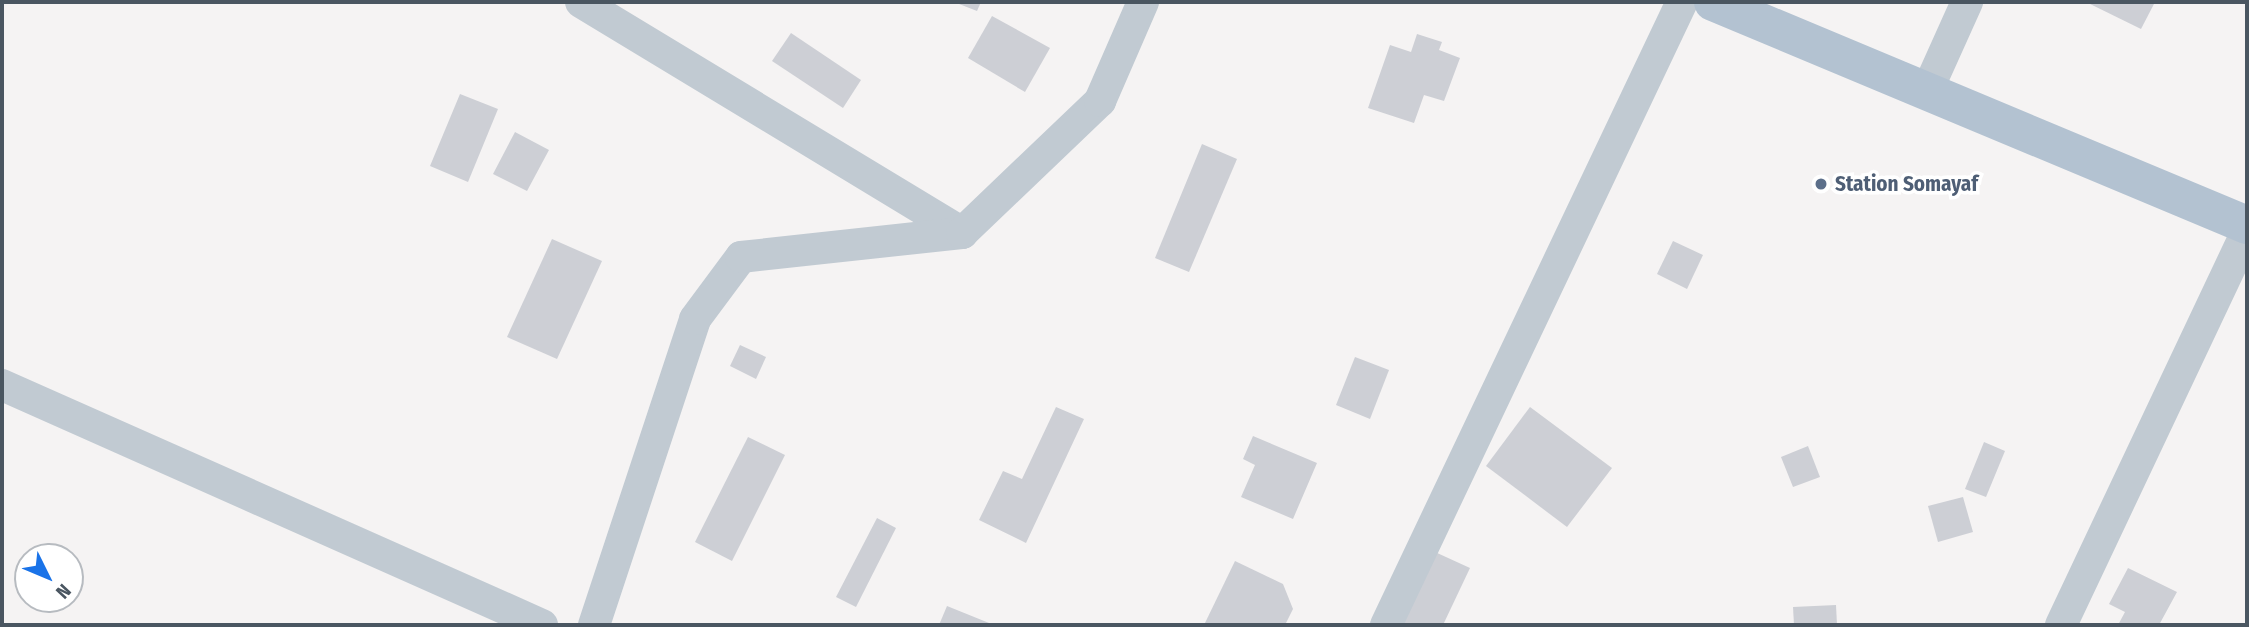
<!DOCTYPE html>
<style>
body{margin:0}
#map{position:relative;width:2249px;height:627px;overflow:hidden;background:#f5f3f3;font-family:"Fira Sans Condensed",sans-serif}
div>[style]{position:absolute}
.building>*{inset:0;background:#cdcfd5}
.minor>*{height:32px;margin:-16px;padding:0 16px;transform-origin:16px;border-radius:16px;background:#c1cad2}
.primary>*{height:38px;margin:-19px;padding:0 19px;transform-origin:19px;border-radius:19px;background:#b3c2d1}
.dots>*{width:19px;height:19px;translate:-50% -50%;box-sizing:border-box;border:4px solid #fff;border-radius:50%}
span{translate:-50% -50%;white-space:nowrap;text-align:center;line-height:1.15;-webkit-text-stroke:7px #fff;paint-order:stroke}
.service-label{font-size:21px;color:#4e5e75;font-weight:700}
.left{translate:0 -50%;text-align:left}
.frame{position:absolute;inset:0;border:4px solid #4a5661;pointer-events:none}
.north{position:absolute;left:14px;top:543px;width:70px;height:70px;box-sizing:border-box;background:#fff;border:2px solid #b7bbc0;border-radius:50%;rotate:133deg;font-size:19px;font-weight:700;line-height:28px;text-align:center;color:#4a5661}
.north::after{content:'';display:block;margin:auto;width:24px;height:32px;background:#1a73e8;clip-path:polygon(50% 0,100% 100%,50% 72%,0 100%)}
</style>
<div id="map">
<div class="building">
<div style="clip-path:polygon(954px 2px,981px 2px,977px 11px)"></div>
<div style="clip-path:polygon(2086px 2px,2155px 2px,2141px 29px)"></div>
<div style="clip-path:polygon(992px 16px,1050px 48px,1025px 92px,968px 58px)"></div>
<div style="clip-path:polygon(791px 33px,861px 80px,843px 108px,772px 61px)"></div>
<div style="clip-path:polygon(1417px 34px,1442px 42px,1439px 50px,1460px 58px,1444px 101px,1424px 95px,1414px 123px,1368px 108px,1390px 45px,1411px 52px)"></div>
<div style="clip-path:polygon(460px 94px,498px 109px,468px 182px,430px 166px)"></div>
<div style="clip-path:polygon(515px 132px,549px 150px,527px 191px,493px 174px)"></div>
<div style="clip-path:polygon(1202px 144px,1237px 159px,1189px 272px,1155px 258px)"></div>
<div style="clip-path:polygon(552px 239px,602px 261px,557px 359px,507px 337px)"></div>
<div style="clip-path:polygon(1673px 241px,1703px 255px,1687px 289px,1657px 274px)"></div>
<div style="clip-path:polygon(740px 345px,766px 357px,756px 379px,730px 366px)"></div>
<div style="clip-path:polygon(1355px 357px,1389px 370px,1370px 419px,1336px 405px)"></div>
<div style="clip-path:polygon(1056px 407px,1084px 419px,1026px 543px,979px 520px,1003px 471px,1022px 479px)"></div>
<div style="clip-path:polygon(1530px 407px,1612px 468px,1567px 527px,1486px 466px)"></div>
<div style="clip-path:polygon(1253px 436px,1317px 463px,1293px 519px,1241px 497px,1255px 465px,1243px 459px)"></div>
<div style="clip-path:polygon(748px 437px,785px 455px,732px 561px,695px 542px)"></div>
<div style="clip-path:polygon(1984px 442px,2005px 451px,1986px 497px,1965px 489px)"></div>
<div style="clip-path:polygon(1808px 446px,1820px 477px,1793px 487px,1781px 457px)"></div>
<div style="clip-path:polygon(1963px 497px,1973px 532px,1938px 542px,1928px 506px)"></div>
<div style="clip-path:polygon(877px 518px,896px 528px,856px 607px,836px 597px)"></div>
<div style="clip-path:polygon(1435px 552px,1470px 568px,1443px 625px,1401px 625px)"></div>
<div style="clip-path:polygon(1235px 561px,1283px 584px,1293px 609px,1285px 625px,1204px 625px)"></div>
<div style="clip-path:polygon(2128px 568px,2177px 592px,2159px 625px,2118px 625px,2125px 612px,2109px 604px)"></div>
<div style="clip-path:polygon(1836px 605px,1837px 625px,1794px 625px,1793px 607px)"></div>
<div style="clip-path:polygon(947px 606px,994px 625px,939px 625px)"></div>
</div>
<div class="minor">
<div style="left:581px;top:2px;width:446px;rotate:31.2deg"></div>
<div style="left:1927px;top:91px;width:98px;rotate:-65.8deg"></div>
<div style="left:2px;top:385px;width:591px;rotate:23.96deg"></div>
<div style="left:594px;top:625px;width:322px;rotate:-71.7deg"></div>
<div style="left:695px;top:319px;width:77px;rotate:-53.4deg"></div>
<div style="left:741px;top:257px;width:222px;rotate:-6.2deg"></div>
<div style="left:962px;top:233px;width:191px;rotate:-43.7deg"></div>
<div style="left:1100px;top:101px;width:108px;rotate:-66.5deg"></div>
<div style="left:1386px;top:625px;width:690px;rotate:-64.59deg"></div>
<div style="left:2061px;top:625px;width:436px;rotate:-64.7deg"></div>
</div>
<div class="primary">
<div style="left:1713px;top:2px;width:579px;rotate:22.67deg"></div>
</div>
<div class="dots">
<div style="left:1821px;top:184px;background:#5c6f8a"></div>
</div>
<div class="service-label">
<span class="left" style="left:1835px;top:184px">Station Somayaf</span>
</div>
<div class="frame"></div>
<div class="north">N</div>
</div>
